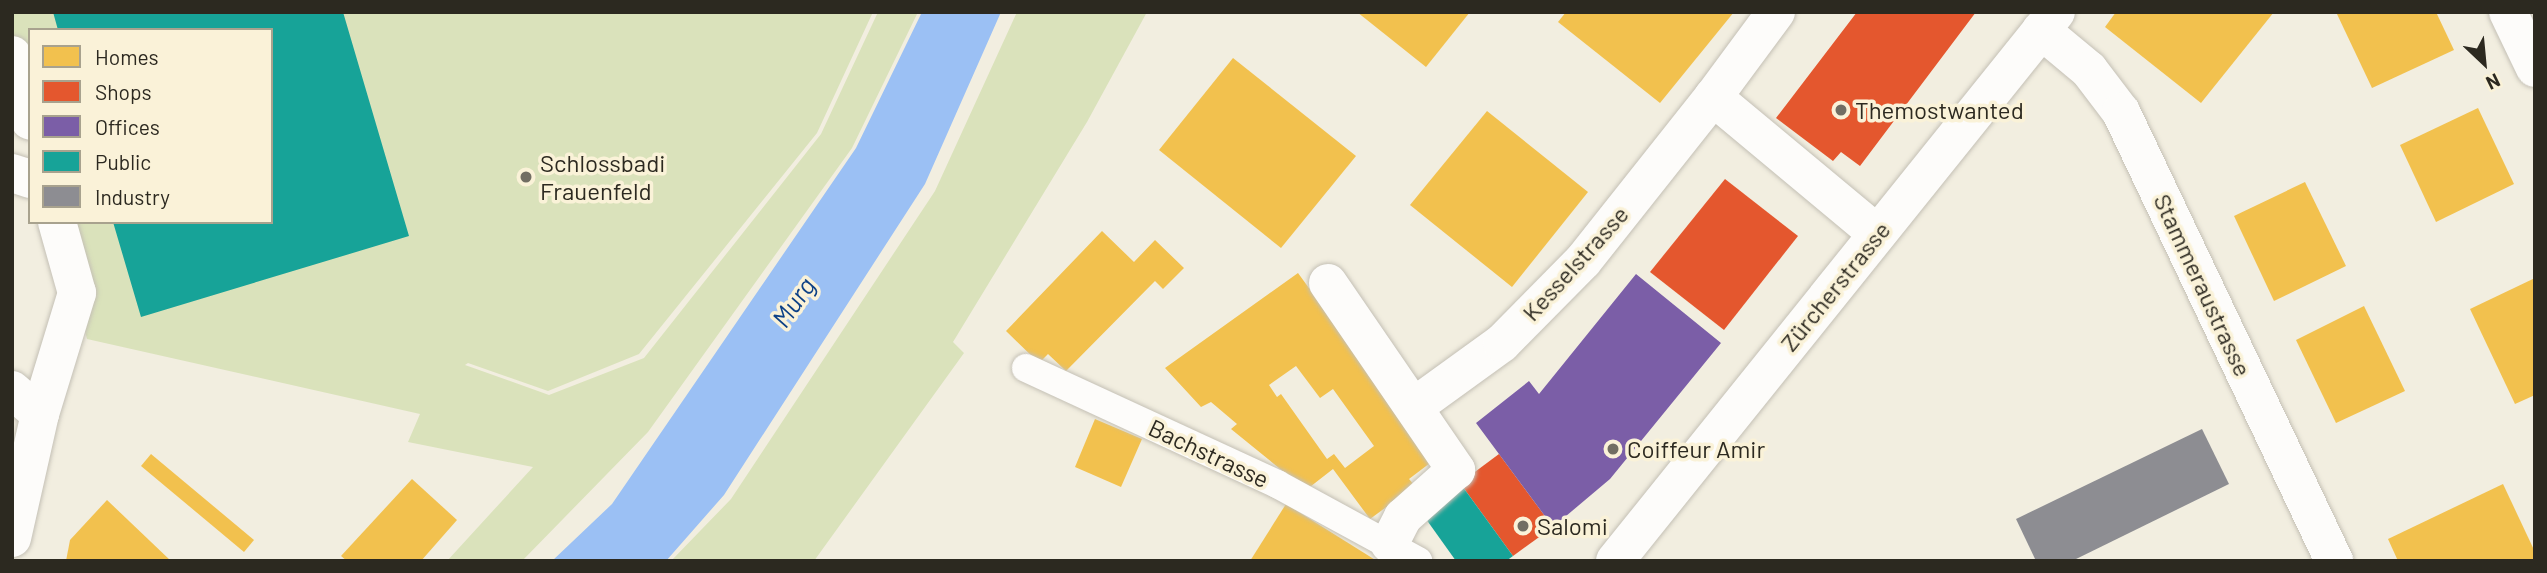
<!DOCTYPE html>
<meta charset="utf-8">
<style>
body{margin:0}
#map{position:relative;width:2547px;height:573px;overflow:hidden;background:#f2eee0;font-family:Barlow,sans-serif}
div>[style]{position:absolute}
.green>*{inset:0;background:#dae2bb}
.water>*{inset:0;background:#9bc0f4}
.homes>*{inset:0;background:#f2c14e}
.shops>*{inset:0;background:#e4572e}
.offices>*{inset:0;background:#7b5ea7}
.public>*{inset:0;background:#17a398}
.industry>*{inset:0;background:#8d8d92}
.roads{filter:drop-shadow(0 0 2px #c4c0b5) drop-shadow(0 0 2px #c4c0b5)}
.service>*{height:28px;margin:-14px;padding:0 14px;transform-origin:14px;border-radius:14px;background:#fdfcfa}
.minor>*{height:38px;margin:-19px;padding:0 19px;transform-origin:19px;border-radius:19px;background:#fdfcfa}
.secondary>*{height:38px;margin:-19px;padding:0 19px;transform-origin:19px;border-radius:19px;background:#fdfcfa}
.dots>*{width:19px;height:19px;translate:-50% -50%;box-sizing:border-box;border:4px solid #faf2d8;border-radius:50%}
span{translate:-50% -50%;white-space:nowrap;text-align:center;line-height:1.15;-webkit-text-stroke:7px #faf2d8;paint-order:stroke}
.poi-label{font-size:24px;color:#2c2920}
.left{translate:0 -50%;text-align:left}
.street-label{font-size:24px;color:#2c2920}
.water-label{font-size:26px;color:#0d4186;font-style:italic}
.frame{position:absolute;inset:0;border:14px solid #2c2920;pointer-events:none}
.legend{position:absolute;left:28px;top:28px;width:245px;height:196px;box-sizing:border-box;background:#faf2d8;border:2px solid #a8a28e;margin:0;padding:9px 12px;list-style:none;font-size:21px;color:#2c2920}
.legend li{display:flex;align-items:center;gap:14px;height:35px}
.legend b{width:35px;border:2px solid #a8a28e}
.north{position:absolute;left:2449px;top:28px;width:70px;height:70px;-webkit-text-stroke:5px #faf2d8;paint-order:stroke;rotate:154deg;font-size:19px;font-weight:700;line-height:28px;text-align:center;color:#2c2920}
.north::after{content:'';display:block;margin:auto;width:24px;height:32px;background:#2c2920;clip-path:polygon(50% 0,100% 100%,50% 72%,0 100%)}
</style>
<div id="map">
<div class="green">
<div style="clip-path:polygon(12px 12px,873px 12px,817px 133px,639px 354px,548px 391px,468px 363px,465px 365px,549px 395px,644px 358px,821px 134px,878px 12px,918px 12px,852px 148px,648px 432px,522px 561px,447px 561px,533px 467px,408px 442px,420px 414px,87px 339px,55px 222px,271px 222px,271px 30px,30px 30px,30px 132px,12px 69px)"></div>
<div style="clip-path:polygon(1017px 12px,1147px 12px,1087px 122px,953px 342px,964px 353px,814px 561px,671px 561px,731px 499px,935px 191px)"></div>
</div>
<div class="water">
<div style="clip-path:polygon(922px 12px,1001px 12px,925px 184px,724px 495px,666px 561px,552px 561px,612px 504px,856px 148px)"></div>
</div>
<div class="homes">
<div style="clip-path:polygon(1357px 12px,1470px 12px,1426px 67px)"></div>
<div style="clip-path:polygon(1566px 12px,1734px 12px,1660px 103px,1558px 22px)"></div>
<div style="clip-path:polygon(2116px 12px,2274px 12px,2201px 103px,2105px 27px)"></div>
<div style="clip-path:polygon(2336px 12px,2436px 12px,2454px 50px,2372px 88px)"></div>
<div style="clip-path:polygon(1233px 58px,1356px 156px,1281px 248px,1159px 150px)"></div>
<div style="clip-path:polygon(2478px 108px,2514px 184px,2436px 222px,2400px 145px)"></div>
<div style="clip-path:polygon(1487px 111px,1588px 192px,1512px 287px,1410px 205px)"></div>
<div style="clip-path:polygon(2305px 182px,2346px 266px,2274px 301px,2234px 216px)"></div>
<div style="clip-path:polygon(1102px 231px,1134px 262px,1155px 240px,1184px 268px,1163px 289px,1155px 281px,1066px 371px,1048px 354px,1039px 363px,1006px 331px)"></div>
<div style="clip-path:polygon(evenodd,1298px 273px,1434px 460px,1409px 479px,1415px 486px,1370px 519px,1333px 469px,1306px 490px,1231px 429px,1237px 424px,1211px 402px,1201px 407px,1165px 368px,1298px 273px,1296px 366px,1320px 398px,1333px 389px,1374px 446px,1345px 468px,1334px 454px,1327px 459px,1281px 394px,1277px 397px,1269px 385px,1296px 366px)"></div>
<div style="clip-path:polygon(2535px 278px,2535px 395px,2515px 404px,2470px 309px)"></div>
<div style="clip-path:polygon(2364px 306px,2405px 391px,2336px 423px,2296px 340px)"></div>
<div style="clip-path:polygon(1095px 419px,1142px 439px,1121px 487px,1075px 467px)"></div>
<div style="clip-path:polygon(151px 454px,254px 540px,244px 552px,141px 466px)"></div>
<div style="clip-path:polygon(412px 479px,457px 520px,421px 561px,347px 561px,341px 556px)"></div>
<div style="clip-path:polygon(2503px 484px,2535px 552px,2535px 561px,2398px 561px,2388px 539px)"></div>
<div style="clip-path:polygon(107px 500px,171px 561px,66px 561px,70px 540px)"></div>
<div style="clip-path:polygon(1286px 504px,1377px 561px,1250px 561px)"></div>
</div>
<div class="shops">
<div style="clip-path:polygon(1857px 12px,1976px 12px,1860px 166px,1841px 152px,1833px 161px,1776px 118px)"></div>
<div style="clip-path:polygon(1725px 179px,1798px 236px,1724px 330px,1650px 272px)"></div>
<div style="clip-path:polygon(1499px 454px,1553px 527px,1513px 556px,1460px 483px)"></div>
</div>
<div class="offices">
<div style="clip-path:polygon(1636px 274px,1721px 343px,1610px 479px,1553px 527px,1476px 423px,1529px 381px,1539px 394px)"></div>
</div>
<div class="public">
<div style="clip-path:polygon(53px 12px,343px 12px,409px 236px,141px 317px,113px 222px,271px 222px,271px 30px,58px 30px)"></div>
<div style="clip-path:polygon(1460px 483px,1513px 556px,1506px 561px,1456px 561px,1421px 512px)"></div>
</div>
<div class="industry">
<div style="clip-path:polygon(2202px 429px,2229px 484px,2072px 561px,2036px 561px,2016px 519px)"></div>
</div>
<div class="roads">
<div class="service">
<div style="left:1026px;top:368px;width:277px;rotate:24.8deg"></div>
<div style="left:1277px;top:484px;width:161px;rotate:28.6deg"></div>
</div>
<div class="minor">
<div style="left:1776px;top:12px;width:106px;rotate:126.5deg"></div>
<div style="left:1713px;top:97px;width:212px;rotate:39.8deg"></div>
<div style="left:2508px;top:12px;width:62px;rotate:64.3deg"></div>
<div style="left:2041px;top:30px;width:62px;rotate:39.8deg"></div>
<div style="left:2089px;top:70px;width:53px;rotate:52.7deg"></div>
<div style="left:2121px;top:112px;width:497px;rotate:64.6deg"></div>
<div style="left:12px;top:55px;width:68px;rotate:74.7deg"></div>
<div style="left:12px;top:173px;width:19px;rotate:18deg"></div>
<div style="left:1328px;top:283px;width:227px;rotate:55.6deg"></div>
<div style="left:1456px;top:470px;width:71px;rotate:138.4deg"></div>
<div style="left:1403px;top:517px;width:30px;rotate:117deg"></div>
<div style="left:12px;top:390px;width:37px;rotate:41deg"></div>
<div style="left:1415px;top:406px;width:107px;rotate:-35.9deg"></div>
<div style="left:1502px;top:343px;width:115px;rotate:-45.4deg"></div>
<div style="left:1583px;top:261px;width:209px;rotate:-51.6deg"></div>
<div style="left:12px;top:538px;width:127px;rotate:-77.3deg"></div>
<div style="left:40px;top:414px;width:127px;rotate:-73deg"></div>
<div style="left:77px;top:293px;width:74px;rotate:-105.7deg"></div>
</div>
<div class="secondary">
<div style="left:1615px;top:561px;width:704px;rotate:-51.23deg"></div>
</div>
</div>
<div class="dots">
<div style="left:1841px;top:110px;background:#716e63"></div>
<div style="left:526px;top:177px;background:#716e63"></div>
<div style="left:1613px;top:449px;background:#716e63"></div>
<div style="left:1523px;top:526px;background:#716e63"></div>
</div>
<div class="poi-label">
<span class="left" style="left:1855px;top:110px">Themostwanted</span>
<span class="left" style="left:540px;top:177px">Schlossbadi<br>Frauenfeld</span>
<span class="left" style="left:1627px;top:449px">Coiffeur Amir</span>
<span class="left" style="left:1537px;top:526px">Salomi</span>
</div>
<div class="street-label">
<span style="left:1575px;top:263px;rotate:-48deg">Kesselstrasse</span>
<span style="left:2203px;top:285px;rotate:65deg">Stammeraustrasse</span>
<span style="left:1835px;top:286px;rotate:-51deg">Zürcherstrasse</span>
<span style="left:1209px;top:453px;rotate:25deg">Bachstrasse</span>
</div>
<div class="water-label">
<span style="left:793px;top:302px;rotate:-55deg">Murg</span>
</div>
<div class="frame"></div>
<ul class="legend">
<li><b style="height:19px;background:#f2c14e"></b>Homes</li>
<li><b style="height:19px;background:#e4572e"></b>Shops</li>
<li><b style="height:19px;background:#7b5ea7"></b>Offices</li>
<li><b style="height:19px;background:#17a398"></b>Public</li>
<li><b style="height:19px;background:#8d8d92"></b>Industry</li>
</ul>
<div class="north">N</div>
</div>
